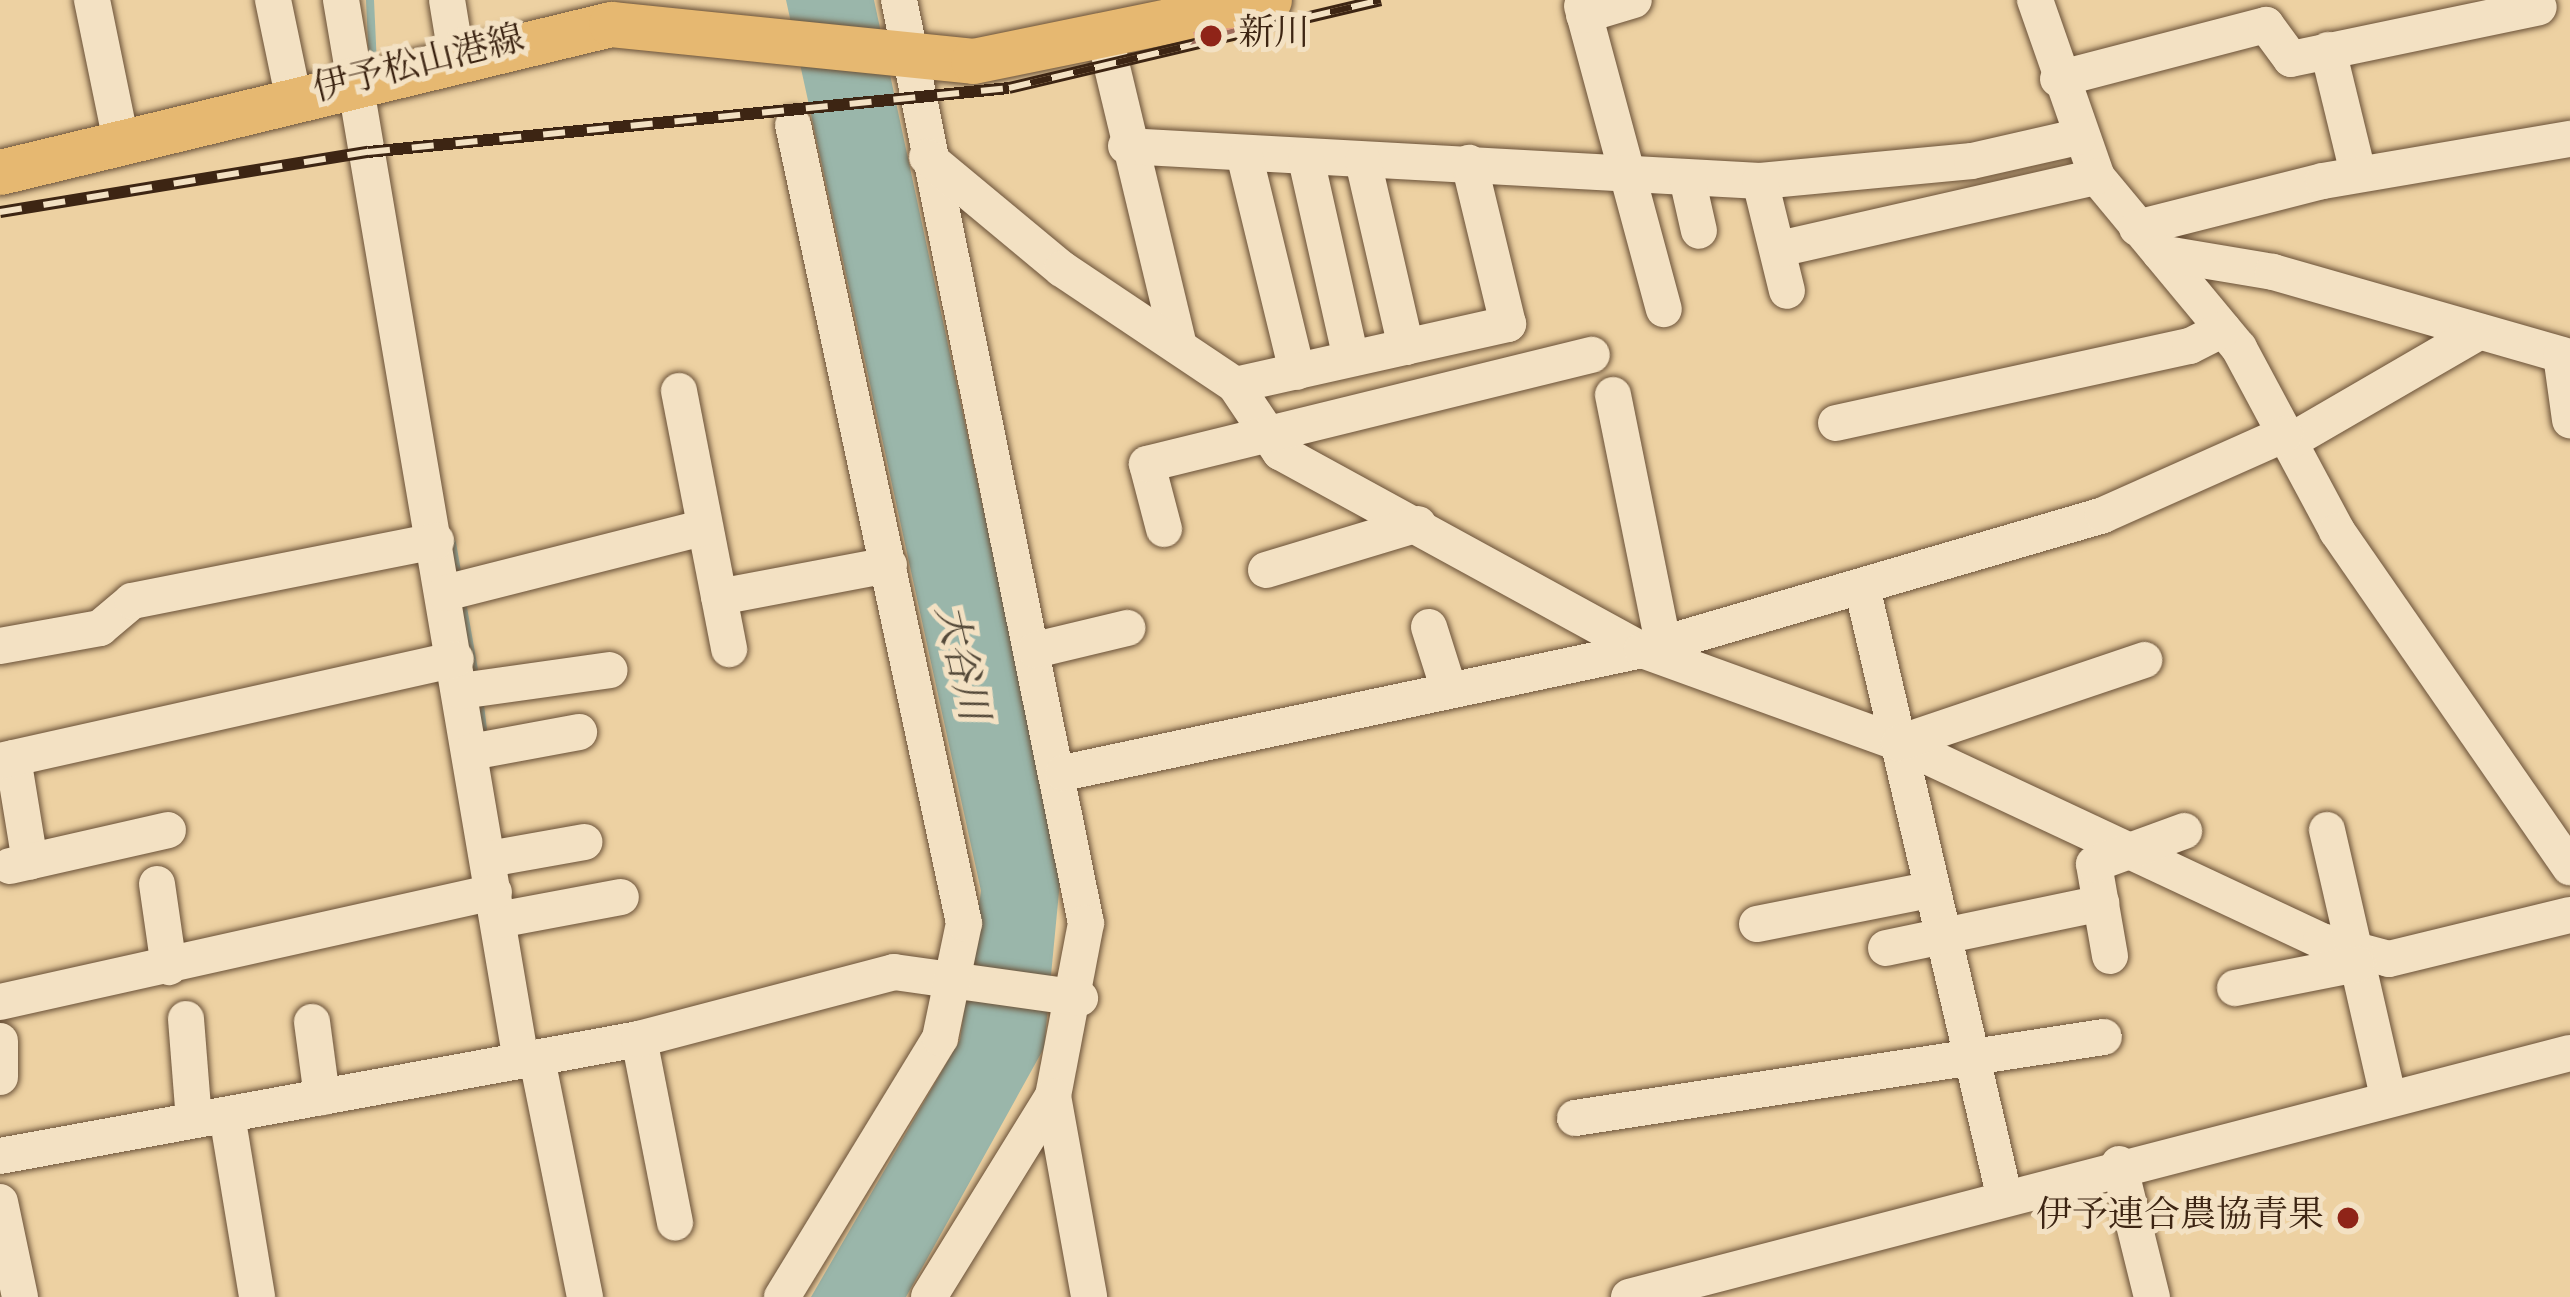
<!DOCTYPE html>
<meta charset="utf-8">
<style>
body{margin:0}
#map{position:relative;width:2570px;height:1297px;overflow:hidden;background:#edd1a2;font-family:"Old Standard TT","Noto Serif JP",serif}
div>[style]{position:absolute}
.water>*{inset:0;background:#9ab6aa}
.stream>*{height:8px;margin:-4px;padding:0 4px;transform-origin:4px;border-radius:4px;background:#9ab6aa}
.roads{filter:drop-shadow(0 0 3px #695037) drop-shadow(0 0 3px #695037)}
.minor>*{height:36px;margin:-18px;padding:0 18px;transform-origin:18px;border-radius:18px;background:#f3e1c3}
.major>*{height:45px;margin:-22.5px;padding:0 22.5px;transform-origin:22.5px;border-radius:22.5px;background:#e6b871}
.rail>*{height:12px;margin-top:-6px;transform-origin:0;background:repeating-linear-gradient(90deg,#f3e1c3 0 22px,#3d2513 0 44px);box-sizing:border-box;border-block:3px solid #3d2513}
.shaded-wall>*{inset:0;background:#9e6c5c}
.building>*{inset:0;background:#e19a83}
.dots>*{width:33px;height:33px;translate:-50% -50%;box-sizing:border-box;border:6px solid #f3e1c3;border-radius:50%}
span{translate:-50% -50%;white-space:nowrap;text-align:center;line-height:1.15;-webkit-text-stroke:10px #f3e1c3;paint-order:stroke}
.poi-label{font-size:36px;color:#3d2513}
.left{translate:0 -50%;text-align:left}
.right{translate:-100% -50%;text-align:right}
.street-label{font-size:36px;color:#3d2513}
.water-label{font-size:39px;color:#544939;font-style:italic}
</style>
<div id="map">
<div class="water">
<div style="clip-path:polygon(786px 0,874px 0,1061px 871px,1044px 1048px,906px 1297px,811px 1297px,960px 1040px,981px 891px)"></div>
</div>
<div class="stream">
<div style="left:370px;top:0;width:67px;rotate:87.4deg"></div>
<div style="left:452px;top:543px;width:40px;rotate:80deg"></div>
<div style="left:462px;top:602px;width:75px;rotate:80deg"></div>
<div style="left:479px;top:697px;width:39px;rotate:83deg"></div>
</div>
<div class="roads">
<div class="minor">
<div style="left:92px;top:0;width:144px;rotate:78.4deg"></div>
<div style="left:273px;top:0;width:98px;rotate:78.2deg"></div>
<div style="left:341px;top:0;width:1076px;rotate:80.37deg"></div>
<div style="left:447px;top:0;width:56px;rotate:80.7deg"></div>
<div style="left:899px;top:0;width:942px;rotate:78.55deg"></div>
<div style="left:1086px;top:923px;width:176px;rotate:100.8deg"></div>
<div style="left:1053px;top:1096px;width:236px;rotate:121.7deg"></div>
<div style="left:2035px;top:0;width:188px;rotate:70.7deg"></div>
<div style="left:2097px;top:177px;width:222px;rotate:50.3deg"></div>
<div style="left:2239px;top:348px;width:208px;rotate:61.8deg"></div>
<div style="left:2337px;top:531px;width:409px;rotate:55.3deg"></div>
<div style="left:1582px;top:6px;width:314px;rotate:74.9deg"></div>
<div style="left:1584px;top:15px;width:52px;rotate:-16.7deg"></div>
<div style="left:1106px;top:42px;width:309px;rotate:76.5deg"></div>
<div style="left:2328px;top:50px;width:127px;rotate:76.3deg"></div>
<div style="left:2058px;top:79px;width:215px;rotate:-14.6deg"></div>
<div style="left:2266px;top:25px;width:42px;rotate:53.7deg"></div>
<div style="left:2291px;top:59px;width:253px;rotate:-11.8deg"></div>
<div style="left:1126px;top:146px;width:635px;rotate:3.16deg"></div>
<div style="left:1760px;top:181px;width:213px;rotate:-5.4deg"></div>
<div style="left:1972px;top:161px;width:109px;rotate:-12.8deg"></div>
<div style="left:927px;top:157px;width:175px;rotate:39.7deg"></div>
<div style="left:1062px;top:269px;width:208px;rotate:33.8deg"></div>
<div style="left:1235px;top:385px;width:81px;rotate:56.1deg"></div>
<div style="left:1280px;top:452px;width:413px;rotate:28.7deg"></div>
<div style="left:1642px;top:650px;width:273px;rotate:19.9deg"></div>
<div style="left:1899px;top:743px;width:466px;rotate:25.1deg"></div>
<div style="left:2321px;top:941px;width:70px;rotate:14.8deg"></div>
<div style="left:2389px;top:959px;width:186px;rotate:-13.7deg"></div>
<div style="left:1245px;top:158px;width:220px;rotate:76.3deg"></div>
<div style="left:1306px;top:159px;width:204px;rotate:77.3deg"></div>
<div style="left:1363px;top:161px;width:191px;rotate:77deg"></div>
<div style="left:1687px;top:178px;width:54px;rotate:77.2deg"></div>
<div style="left:1760px;top:181px;width:113px;rotate:76.2deg"></div>
<div style="left:2137px;top:228px;width:192px;rotate:-14.2deg"></div>
<div style="left:2323px;top:181px;width:251px;rotate:-9.7deg"></div>
<div style="left:1779px;top:249px;width:326px;rotate:-12.8deg"></div>
<div style="left:2160px;top:253px;width:115px;rotate:9.5deg"></div>
<div style="left:2273px;top:272px;width:309px;rotate:16deg"></div>
<div style="left:2561px;top:355px;width:66px;rotate:82.1deg"></div>
<div style="left:1235px;top:385px;width:280px;rotate:-12.6deg"></div>
<div style="left:1508px;top:324px;width:166px;rotate:-103.6deg"></div>
<div style="left:679px;top:391px;width:263px;rotate:79deg"></div>
<div style="left:1613px;top:395px;width:252px;rotate:78.6deg"></div>
<div style="left:1836px;top:423px;width:362px;rotate:-12.3deg"></div>
<div style="left:2190px;top:346px;width:37px;rotate:-27deg"></div>
<div style="left:2289px;top:442px;width:220px;rotate:-30.1deg"></div>
<div style="left:1164px;top:529px;width:67px;rotate:-104.7deg"></div>
<div style="left:1147px;top:464px;width:458px;rotate:-13.8deg"></div>
<div style="left:1266px;top:570px;width:159px;rotate:-16.8deg"></div>
<div style="left:1862px;top:587px;width:624px;rotate:76.85deg"></div>
<div style="left:445px;top:593px;width:265px;rotate:-14.2deg"></div>
<div style="left:719px;top:597px;width:173px;rotate:-10.7deg"></div>
<div style="left:1429px;top:627px;width:66px;rotate:72.4deg"></div>
<div style="left:0;top:646px;width:102px;rotate:-10.2deg"></div>
<div style="left:100px;top:628px;width:42px;rotate:-40.2deg"></div>
<div style="left:132px;top:601px;width:310px;rotate:-11.2deg"></div>
<div style="left:1035px;top:650px;width:95px;rotate:-13.4deg"></div>
<div style="left:461px;top:691px;width:150px;rotate:-8deg"></div>
<div style="left:1899px;top:743px;width:259px;rotate:-18.7deg"></div>
<div style="left:471px;top:752px;width:110px;rotate:-10.5deg"></div>
<div style="left:13px;top:758px;width:105px;rotate:80.7deg"></div>
<div style="left:0;top:761px;width:467px;rotate:-12.6deg"></div>
<div style="left:1063px;top:773px;width:592px;rotate:-11.99deg"></div>
<div style="left:1642px;top:650px;width:480px;rotate:-16.3deg"></div>
<div style="left:2103px;top:515px;width:199px;rotate:-24deg"></div>
<div style="left:2327px;top:830px;width:274px;rotate:77.1deg"></div>
<div style="left:489px;top:859px;width:97px;rotate:-10.1deg"></div>
<div style="left:10px;top:866px;width:162px;rotate:-12.8deg"></div>
<div style="left:157px;top:884px;width:84px;rotate:81.8deg"></div>
<div style="left:498px;top:920px;width:125px;rotate:-10.6deg"></div>
<div style="left:1757px;top:924px;width:179px;rotate:-11.2deg"></div>
<div style="left:1886px;top:948px;width:220px;rotate:-11.8deg"></div>
<div style="left:2110px;top:956px;width:93px;rotate:-99.9deg"></div>
<div style="left:2094px;top:864px;width:96px;rotate:-20.1deg"></div>
<div style="left:2235px;top:988px;width:124px;rotate:-11.1deg"></div>
<div style="left:0;top:1002px;width:506px;rotate:-12.55deg"></div>
<div style="left:186px;top:1019px;width:101px;rotate:85.5deg"></div>
<div style="left:312px;top:1022px;width:76px;rotate:82.4deg"></div>
<div style="left:639px;top:1039px;width:187px;rotate:78.9deg"></div>
<div style="left:0;top:1041px;width:36px;rotate:90deg"></div>
<div style="left:537px;top:1059px;width:243px;rotate:78.6deg"></div>
<div style="left:1053px;top:1096px;width:204px;rotate:79.8deg"></div>
<div style="left:227px;top:1115px;width:184px;rotate:80.6deg"></div>
<div style="left:1575px;top:1118px;width:535px;rotate:-8.71deg"></div>
<div style="left:0;top:1156px;width:650px;rotate:-10.38deg"></div>
<div style="left:639px;top:1039px;width:264px;rotate:-14.7deg"></div>
<div style="left:894px;top:972px;width:188px;rotate:8deg"></div>
<div style="left:2119px;top:1164px;width:137px;rotate:76.1deg"></div>
<div style="left:0;top:1202px;width:97px;rotate:78.1deg"></div>
<div style="left:782px;top:1297px;width:303px;rotate:-58.6deg"></div>
<div style="left:940px;top:1038px;width:117px;rotate:-78.2deg"></div>
<div style="left:964px;top:923px;width:816px;rotate:-102.09deg"></div>
<div style="left:1629px;top:1297px;width:972px;rotate:-14.54deg"></div>
</div>
<div class="major">
<div style="left:0;top:172px;width:629px;rotate:-13.62deg"></div>
<div style="left:611px;top:24px;width:364px;rotate:5.8deg"></div>
<div style="left:973px;top:61px;width:302px;rotate:-11.6deg"></div>
</div>
</div>
<div class="rail">
<div style="left:0;top:212px;width:373px;rotate:-9.3deg"></div>
<div style="left:368px;top:152px;width:644px;rotate:-5.7deg"></div>
<div style="left:1009px;top:88px;width:382px;rotate:-13.3deg"></div>
</div>
<div class="shaded-wall">
<div style="clip-path:polygon(1239px 27px,1234px 33px,1190px 45px,1195px 39px)"></div>
</div>
<div class="building">
<div style="clip-path:polygon(1239px 27px,1195px 39px,1193px 32px)"></div>
</div>
<div class="dots">
<div style="left:1211px;top:36px;background:#8f2418"></div>
<div style="left:2348px;top:1218px;background:#8f2418"></div>
</div>
<div class="poi-label">
<span class="left" style="left:1238px;top:36px">新川</span>
<span class="right" style="left:2324px;top:1218px">伊予連合農協青果</span>
</div>
<div class="street-label">
<span style="left:419px;top:66px;rotate:-14deg">伊予松山港線</span>
</div>
<div class="water-label">
<span style="left:959px;top:663px;rotate:77deg">大谷川</span>
</div>
</div>
